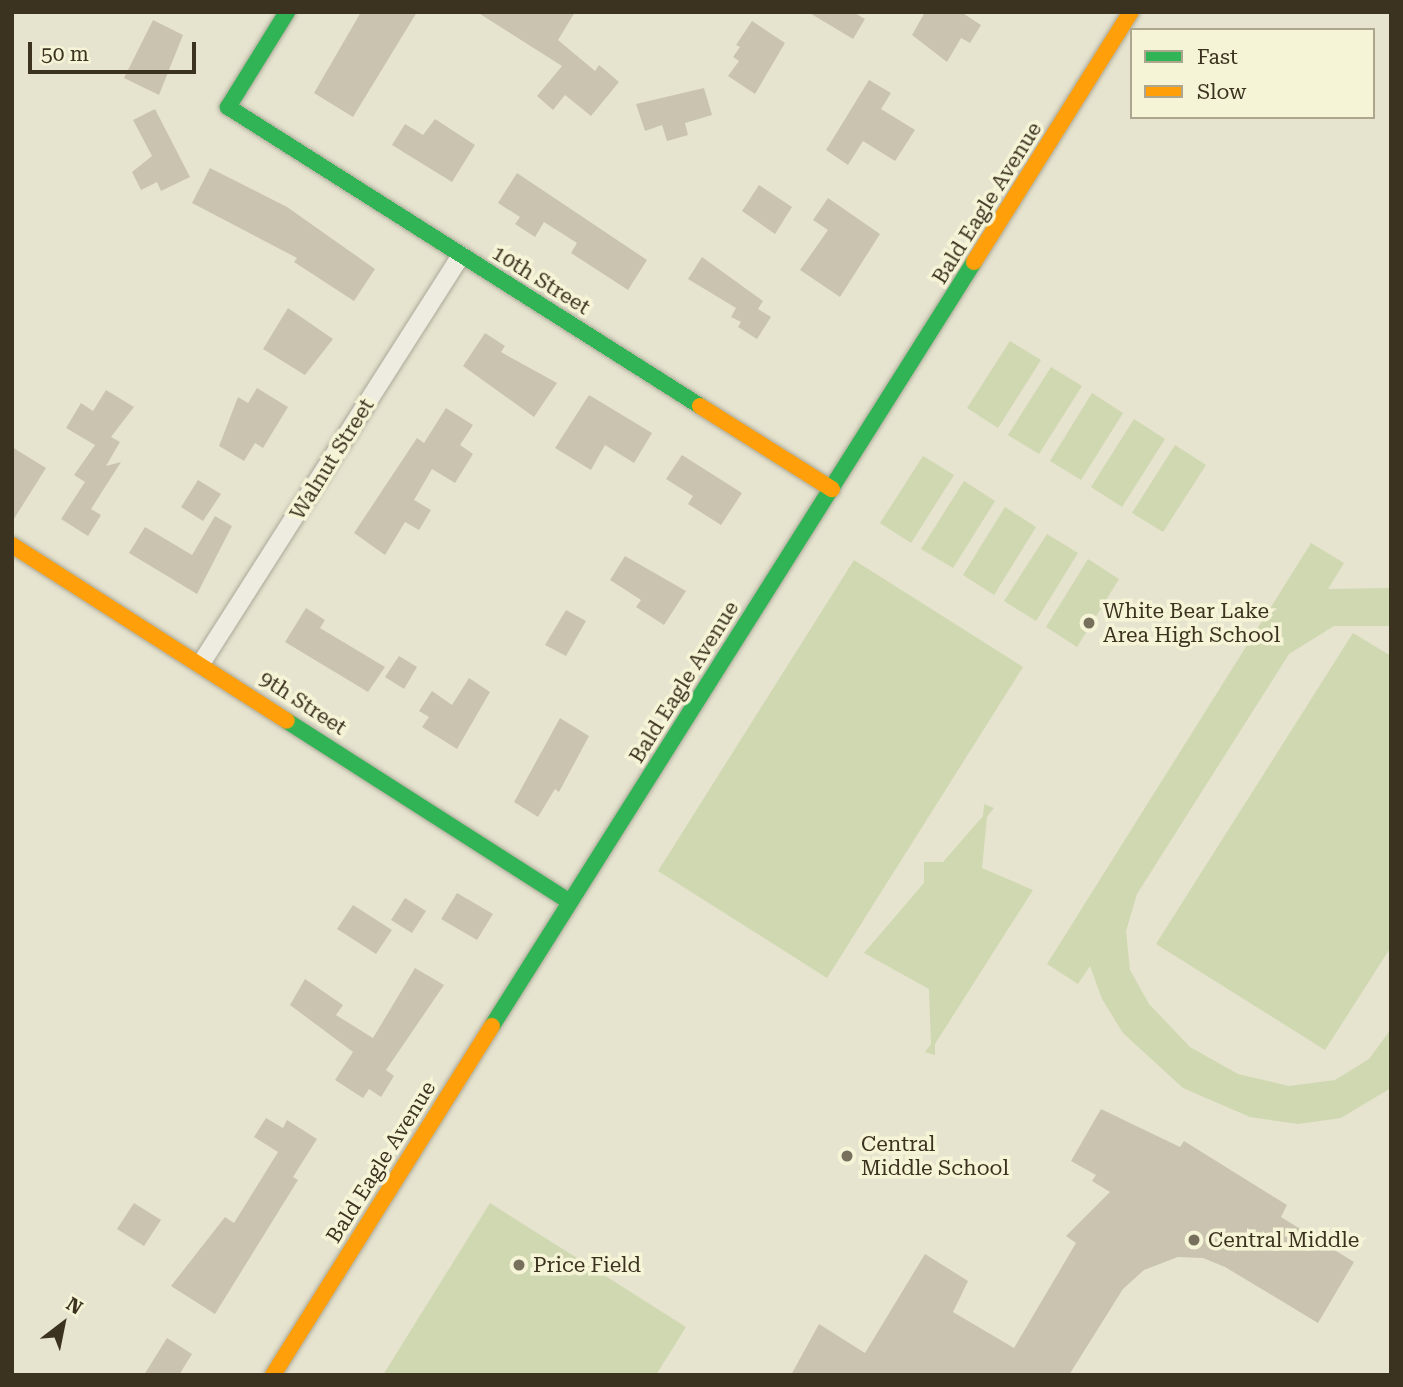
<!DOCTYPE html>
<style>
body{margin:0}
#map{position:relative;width:1403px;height:1387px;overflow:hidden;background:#e6e4cf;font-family:"Roboto Serif",serif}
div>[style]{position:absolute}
.green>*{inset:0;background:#cfd8b1}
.building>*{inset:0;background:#cac3b0}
.roads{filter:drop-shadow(0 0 2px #aba898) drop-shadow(0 0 2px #aba898)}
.street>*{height:18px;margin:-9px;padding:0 9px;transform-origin:9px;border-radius:9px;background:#eeece1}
.fast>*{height:16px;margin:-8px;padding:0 8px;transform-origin:8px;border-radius:8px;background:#30b455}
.slow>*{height:16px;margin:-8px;padding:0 8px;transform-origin:8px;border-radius:8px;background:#ff9f0a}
.dots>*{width:19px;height:19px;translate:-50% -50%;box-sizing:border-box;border:4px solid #f6f4d6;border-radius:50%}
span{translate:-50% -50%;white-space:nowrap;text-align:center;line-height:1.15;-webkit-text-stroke:7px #f6f4d6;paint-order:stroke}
.street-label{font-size:21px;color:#3b321f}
.poi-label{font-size:21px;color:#3b321f}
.left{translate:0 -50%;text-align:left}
.frame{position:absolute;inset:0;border:14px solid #3b321f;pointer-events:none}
.legend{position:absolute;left:1130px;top:28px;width:245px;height:91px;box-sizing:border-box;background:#f6f4d6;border:2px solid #aba68d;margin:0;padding:9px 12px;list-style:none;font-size:21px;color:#3b321f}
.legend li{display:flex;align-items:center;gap:14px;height:35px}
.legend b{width:35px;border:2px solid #aba68d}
.north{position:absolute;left:28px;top:1289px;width:70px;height:70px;-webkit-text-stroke:5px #f6f4d6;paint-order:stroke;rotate:32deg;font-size:19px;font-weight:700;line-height:28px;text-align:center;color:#3b321f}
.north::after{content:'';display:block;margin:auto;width:24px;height:32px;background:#3b321f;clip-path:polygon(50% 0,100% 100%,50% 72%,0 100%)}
.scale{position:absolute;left:28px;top:42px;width:168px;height:32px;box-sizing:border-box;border:4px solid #3b321f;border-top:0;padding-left:9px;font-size:21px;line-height:24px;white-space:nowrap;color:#3b321f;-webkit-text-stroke:5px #f6f4d6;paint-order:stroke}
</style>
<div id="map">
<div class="green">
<div style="clip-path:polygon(1010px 341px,1041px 360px,998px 428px,967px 408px)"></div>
<div style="clip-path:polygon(1051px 367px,1082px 386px,1039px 454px,1008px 435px)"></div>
<div style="clip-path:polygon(1092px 393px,1123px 413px,1081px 480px,1050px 461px)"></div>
<div style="clip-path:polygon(1134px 419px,1165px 439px,1122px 507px,1091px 487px)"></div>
<div style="clip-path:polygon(1175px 445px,1206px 465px,1163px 532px,1132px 513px)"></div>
<div style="clip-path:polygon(923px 456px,954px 475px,911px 543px,880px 523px)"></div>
<div style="clip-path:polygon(964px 481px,995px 501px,953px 568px,921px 549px)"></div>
<div style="clip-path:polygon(1005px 507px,1036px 527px,994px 595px,963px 575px)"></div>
<div style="clip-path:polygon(1047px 534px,1078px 553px,1036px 621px,1004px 601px)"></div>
<div style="clip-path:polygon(1311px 543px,1344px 563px,1328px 589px,1391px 588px,1391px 626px,1334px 626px,1289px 654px,1137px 894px,1126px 931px,1130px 970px,1149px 1004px,1190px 1047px,1238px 1074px,1289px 1086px,1335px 1080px,1369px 1059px,1391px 1029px,1391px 1088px,1341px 1118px,1298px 1124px,1250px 1117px,1183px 1088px,1123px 1033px,1102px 999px,1090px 966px,1078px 984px,1047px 964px)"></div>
<div style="clip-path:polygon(1088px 559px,1119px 579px,1077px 647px,1046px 627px)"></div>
<div style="clip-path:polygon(854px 560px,1023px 667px,827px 978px,658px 871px)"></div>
<div style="clip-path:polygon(1353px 633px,1391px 656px,1391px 947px,1325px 1050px,1156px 944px)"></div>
<div style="clip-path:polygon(984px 804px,994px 808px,987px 817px,982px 868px,1033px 890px,935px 1044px,935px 1055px,925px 1052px,931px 1044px,929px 989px,864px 953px,924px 883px,924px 862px,943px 862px,983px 816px)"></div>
<div style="clip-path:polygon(490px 1203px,686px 1327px,656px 1375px,383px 1375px)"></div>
</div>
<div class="building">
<div style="clip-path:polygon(361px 12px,417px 12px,353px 117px,314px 93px)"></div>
<div style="clip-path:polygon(477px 12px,575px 12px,558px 40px,595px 71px,599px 65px,619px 82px,591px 116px,565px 95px,553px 110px,537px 96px,562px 66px)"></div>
<div style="clip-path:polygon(808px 12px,853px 12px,865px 19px,853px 39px)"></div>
<div style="clip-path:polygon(925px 12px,961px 12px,981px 25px,970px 43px,961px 38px,947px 62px,912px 35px)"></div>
<div style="clip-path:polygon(153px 20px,183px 35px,159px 95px,124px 78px)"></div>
<div style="clip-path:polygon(752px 21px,785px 43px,755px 94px,728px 76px,739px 61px,733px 57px,740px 47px,736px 45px)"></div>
<div style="clip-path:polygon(869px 80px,891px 93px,881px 109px,915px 130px,895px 161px,863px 141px,848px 165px,826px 150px)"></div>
<div style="clip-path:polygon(704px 88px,712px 115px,685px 123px,688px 135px,667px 141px,662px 125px,645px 131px,636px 104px)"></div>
<div style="clip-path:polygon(155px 109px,190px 177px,161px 191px,157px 182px,141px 190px,132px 172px,152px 156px,133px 120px)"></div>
<div style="clip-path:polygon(435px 119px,475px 145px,452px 182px,392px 145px,405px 124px,423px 135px)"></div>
<div style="clip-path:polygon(210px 168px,287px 207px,375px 269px,354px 301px,294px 262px,297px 258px,192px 203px)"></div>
<div style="clip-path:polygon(517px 173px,647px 260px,628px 290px,571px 253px,577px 243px,544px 222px,535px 237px,515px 224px,520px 217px,498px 203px)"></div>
<div style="clip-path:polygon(759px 185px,792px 207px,775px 234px,742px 211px)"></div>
<div style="clip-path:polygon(828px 198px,880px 234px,840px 297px,800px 270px,828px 230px,813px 220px)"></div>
<div style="clip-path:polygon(702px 257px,763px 301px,758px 309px,771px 317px,757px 339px,738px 327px,741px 322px,731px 317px,736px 308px,688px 279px)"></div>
<div style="clip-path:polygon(288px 308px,333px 339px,305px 375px,263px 349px)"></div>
<div style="clip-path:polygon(485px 333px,505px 346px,501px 352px,557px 383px,534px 417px,463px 366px)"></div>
<div style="clip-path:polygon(257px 388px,288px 407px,263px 448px,255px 443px,244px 461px,219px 446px,238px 397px,248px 403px)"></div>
<div style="clip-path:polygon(106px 390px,134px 407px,111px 437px,120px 442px,106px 466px,121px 462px,91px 509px,101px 515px,88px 536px,61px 519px,85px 482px,74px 475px,95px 445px,66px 428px,81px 403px,93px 411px)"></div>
<div style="clip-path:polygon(589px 395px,652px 433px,634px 463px,605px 445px,591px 470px,555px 448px)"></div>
<div style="clip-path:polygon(446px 408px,473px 425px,460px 445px,473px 454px,455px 483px,432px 469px,414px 500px,431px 510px,419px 530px,405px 522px,385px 555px,354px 533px,417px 438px,424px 443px)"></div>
<div style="clip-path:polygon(12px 447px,46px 468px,12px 522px)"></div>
<div style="clip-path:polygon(682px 455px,742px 493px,721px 525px,688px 504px,693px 496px,666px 479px)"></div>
<div style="clip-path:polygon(198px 480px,221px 494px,203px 521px,181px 507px)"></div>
<div style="clip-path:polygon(215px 516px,232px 526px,197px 594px,129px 553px,145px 527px,192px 555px)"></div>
<div style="clip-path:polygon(625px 556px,686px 591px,664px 625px,636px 607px,641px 600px,610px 580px)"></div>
<div style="clip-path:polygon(306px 608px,325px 620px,320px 628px,385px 667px,368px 692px,285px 642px)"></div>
<div style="clip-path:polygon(566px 610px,586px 621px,566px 656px,545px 645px)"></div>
<div style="clip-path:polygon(399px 656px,417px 667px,404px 689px,385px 677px)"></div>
<div style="clip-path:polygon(469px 678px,490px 692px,457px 749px,422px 727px,429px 717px,419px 711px,432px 691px,452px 705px)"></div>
<div style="clip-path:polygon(560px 718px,589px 736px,559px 792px,555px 789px,538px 817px,514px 802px)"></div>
<div style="clip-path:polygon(457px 893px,493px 914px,477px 940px,441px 919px)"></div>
<div style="clip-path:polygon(405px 898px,426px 911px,412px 933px,391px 920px)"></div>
<div style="clip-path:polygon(353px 905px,392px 930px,376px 954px,337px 929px)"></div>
<div style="clip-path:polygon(415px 968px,444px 985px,386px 1070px,394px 1076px,381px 1097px,369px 1089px,363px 1098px,335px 1080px,353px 1052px,290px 1005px,305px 979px,343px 1005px,336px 1015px,373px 1038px)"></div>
<div style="clip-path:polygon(1101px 1109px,1180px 1147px,1184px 1141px,1287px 1205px,1281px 1217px,1354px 1262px,1318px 1323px,1225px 1267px,1203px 1258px,1178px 1257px,1144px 1270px,1123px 1289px,1069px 1375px,791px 1375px,819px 1324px,865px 1353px,925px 1254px,968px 1281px,953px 1312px,1014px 1348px,1076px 1243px,1066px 1236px,1110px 1192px,1092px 1181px,1096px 1175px,1071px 1161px)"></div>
<div style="clip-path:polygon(266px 1118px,283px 1128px,287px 1120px,317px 1139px,293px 1177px,298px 1180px,215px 1314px,171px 1286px,225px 1217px,234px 1223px,278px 1152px,254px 1137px)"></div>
<div style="clip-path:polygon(134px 1203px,161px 1220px,144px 1246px,117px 1229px)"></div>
<div style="clip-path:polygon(167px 1338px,192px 1354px,179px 1375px,144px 1375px)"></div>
</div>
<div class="roads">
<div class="street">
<div style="left:202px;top:662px;width:482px;rotate:-57.5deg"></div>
</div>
<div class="fast">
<div style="left:287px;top:12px;width:112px;rotate:121.8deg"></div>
<div style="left:228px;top:107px;width:559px;rotate:32.35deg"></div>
<div style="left:287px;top:721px;width:334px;rotate:32.6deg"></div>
<div style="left:492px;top:1026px;width:903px;rotate:-57.75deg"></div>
</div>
<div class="slow">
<div style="left:974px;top:262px;width:295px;rotate:-57.9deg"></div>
<div style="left:700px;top:406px;width:156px;rotate:32.2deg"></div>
<div style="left:12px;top:545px;width:326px;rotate:32.6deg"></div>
<div style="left:273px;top:1375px;width:412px;rotate:-57.9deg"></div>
</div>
</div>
<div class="dots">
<div style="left:1089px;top:623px;background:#77705d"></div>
<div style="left:847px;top:1156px;background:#77705d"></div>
<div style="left:1194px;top:1240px;background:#77705d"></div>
<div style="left:519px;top:1265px;background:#77705d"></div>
</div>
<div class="street-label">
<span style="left:987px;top:203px;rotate:-58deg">Bald Eagle Avenue</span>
<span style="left:541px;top:280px;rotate:32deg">10th Street</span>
<span style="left:332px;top:459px;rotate:-58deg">Walnut Street</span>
<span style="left:684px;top:682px;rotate:-58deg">Bald Eagle Avenue</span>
<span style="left:303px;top:703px;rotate:33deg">9th Street</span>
<span style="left:381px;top:1162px;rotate:-58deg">Bald Eagle Avenue</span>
</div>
<div class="poi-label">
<span class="left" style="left:1103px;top:623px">White Bear Lake<br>Area High School</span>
<span class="left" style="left:861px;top:1156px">Central<br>Middle School</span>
<span class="left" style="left:1208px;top:1240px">Central Middle</span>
<span class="left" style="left:533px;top:1265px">Price Field</span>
</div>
<div class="frame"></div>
<ul class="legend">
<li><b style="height:9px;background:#30b455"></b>Fast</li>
<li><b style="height:9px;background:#ff9f0a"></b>Slow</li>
</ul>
<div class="north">N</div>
<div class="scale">50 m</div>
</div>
